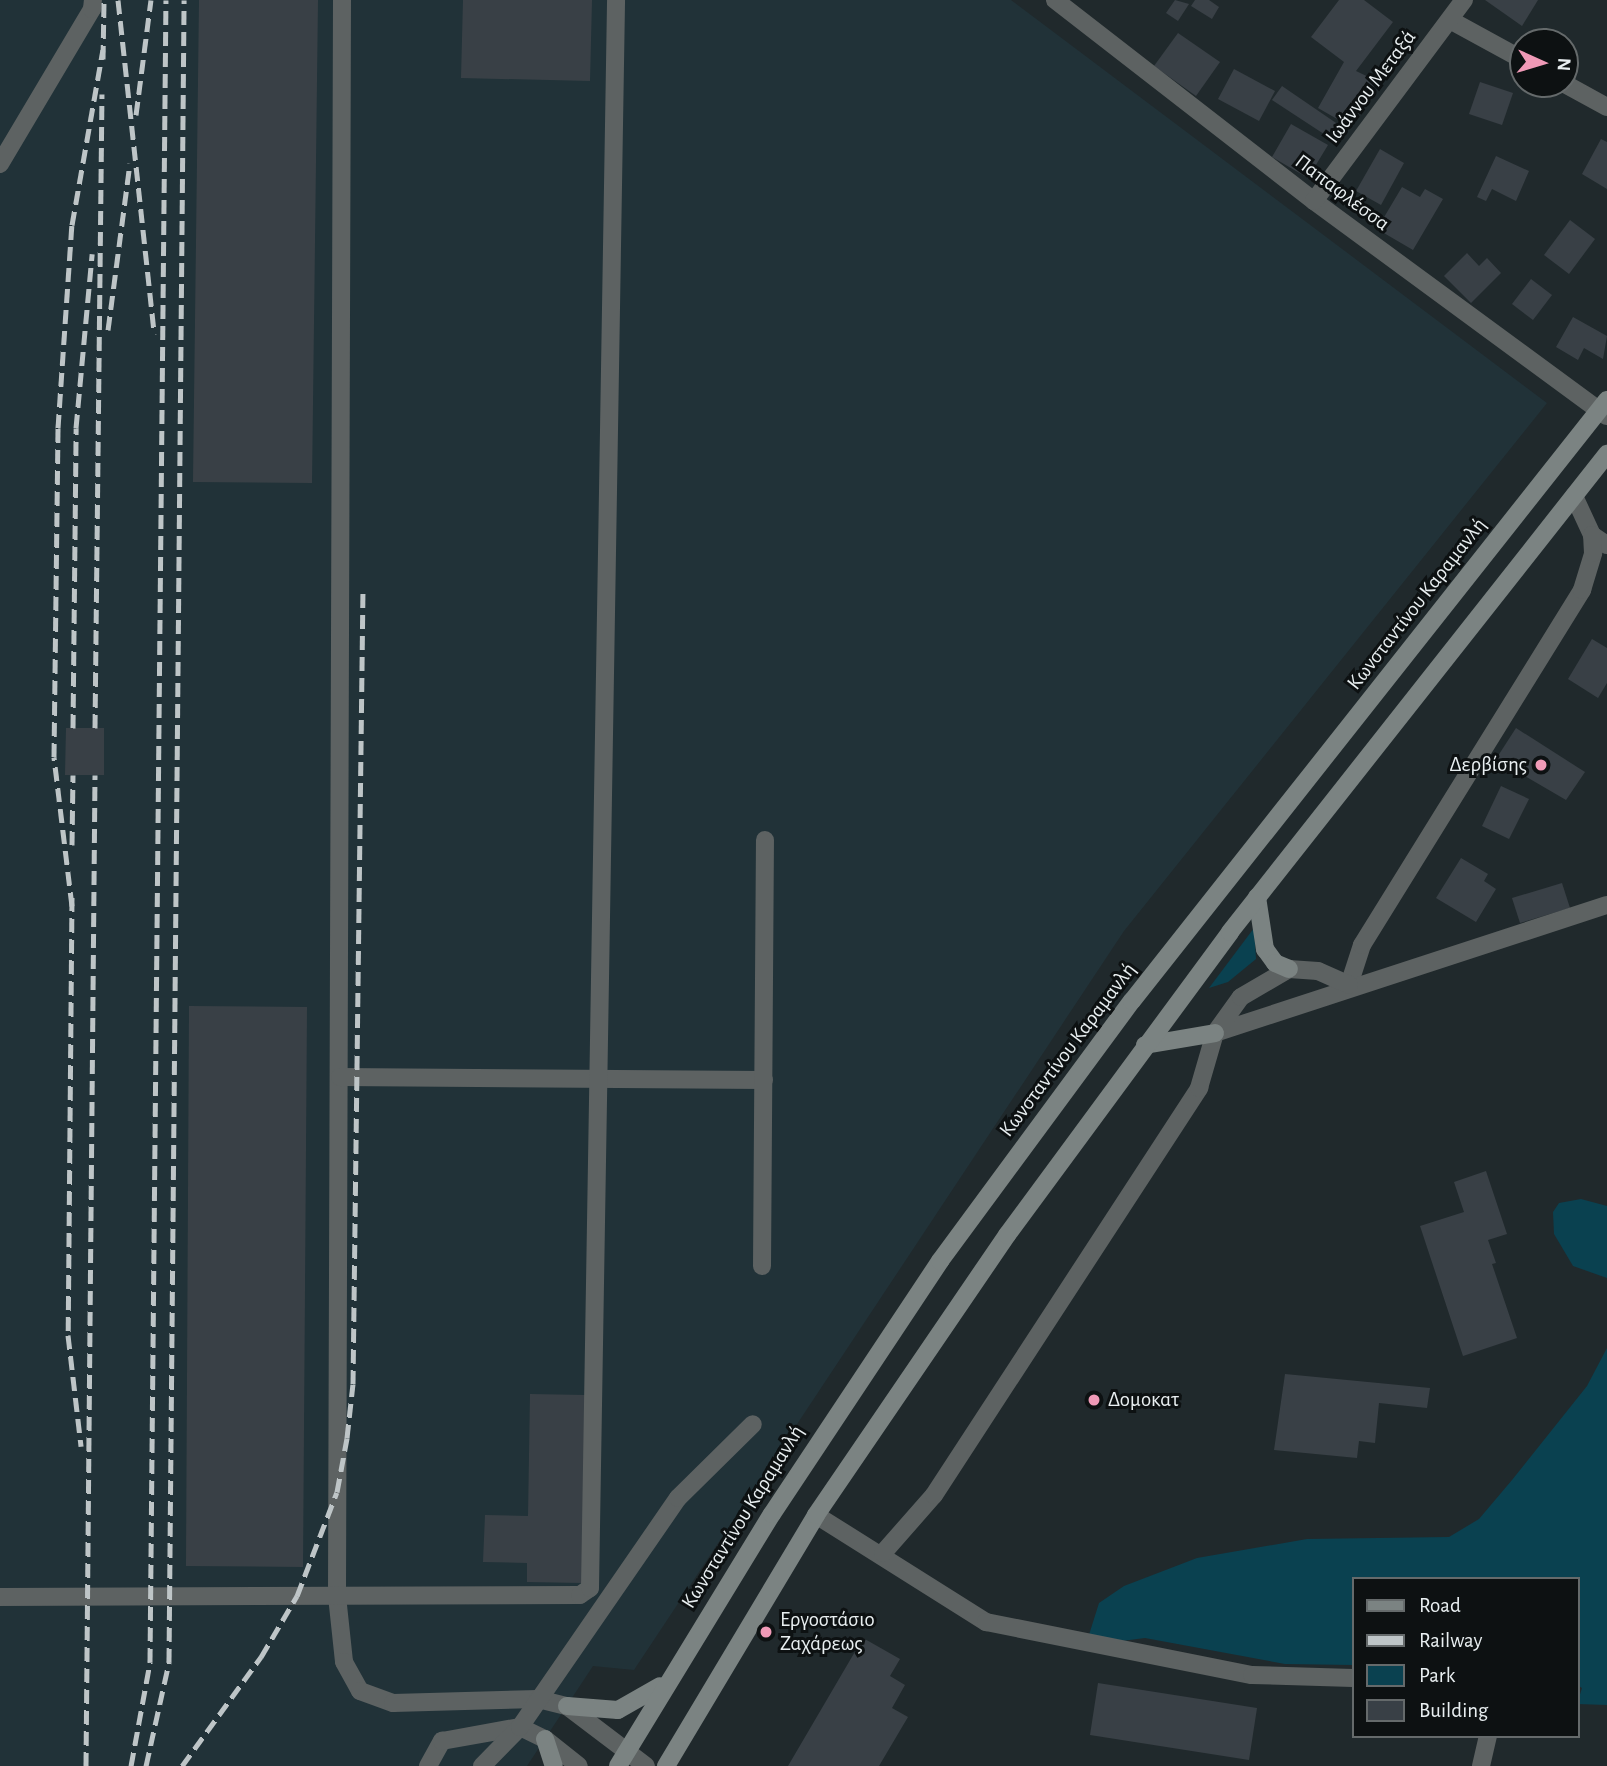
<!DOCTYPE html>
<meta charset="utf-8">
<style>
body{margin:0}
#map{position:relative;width:1607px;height:1766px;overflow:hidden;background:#20292c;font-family:"Alegreya Sans",sans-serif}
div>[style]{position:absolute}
.built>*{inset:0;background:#213238}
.green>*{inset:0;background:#0a4150}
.building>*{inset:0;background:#394046}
.minor>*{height:18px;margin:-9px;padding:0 9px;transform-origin:9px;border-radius:9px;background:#5d6262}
.tertiary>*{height:18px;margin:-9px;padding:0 9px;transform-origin:9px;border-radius:9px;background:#5d6262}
.secondary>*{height:18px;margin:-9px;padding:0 9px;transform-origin:9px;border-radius:9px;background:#7b8382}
.rail>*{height:5px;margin-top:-2.5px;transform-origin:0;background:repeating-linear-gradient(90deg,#bec5c7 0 14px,transparent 0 21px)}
.dots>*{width:19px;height:19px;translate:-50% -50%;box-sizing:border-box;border:4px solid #0d1112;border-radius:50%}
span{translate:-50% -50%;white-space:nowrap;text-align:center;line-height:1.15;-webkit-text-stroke:6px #0d1112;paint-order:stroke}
.street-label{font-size:21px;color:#e9eff1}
.poi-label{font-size:21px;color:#e9eff1}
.right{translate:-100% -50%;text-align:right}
.left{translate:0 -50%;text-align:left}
.legend{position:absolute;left:1352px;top:1577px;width:228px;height:161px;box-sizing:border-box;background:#0d1112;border:2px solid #656a6b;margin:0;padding:9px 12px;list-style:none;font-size:21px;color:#e9eff1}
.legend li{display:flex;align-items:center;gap:14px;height:35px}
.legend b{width:35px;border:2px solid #656a6b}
.north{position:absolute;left:1509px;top:28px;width:70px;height:70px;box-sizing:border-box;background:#0d1112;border:2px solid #656a6b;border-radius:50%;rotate:94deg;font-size:19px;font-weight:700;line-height:28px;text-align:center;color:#e9eff1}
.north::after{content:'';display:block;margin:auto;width:24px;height:32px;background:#f09ab7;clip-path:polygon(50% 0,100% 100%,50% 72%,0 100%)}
</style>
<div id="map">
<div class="built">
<div style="clip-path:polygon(0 0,1011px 0,1547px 403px,1124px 931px,634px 1670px,593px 1666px,527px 1766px,0 1766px)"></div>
</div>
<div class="green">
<div style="clip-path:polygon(1254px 928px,1256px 959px,1228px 982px,1209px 988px)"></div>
<div style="clip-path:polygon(1581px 1199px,1607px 1206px,1607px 1278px,1573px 1266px,1554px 1234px,1553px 1212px,1559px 1203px)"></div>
<div style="clip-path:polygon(1607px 1348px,1607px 1705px,1577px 1704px,1582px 1688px,1577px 1685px,1577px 1579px,1353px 1579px,1353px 1665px,1285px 1664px,1145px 1638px,1114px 1642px,1088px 1638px,1099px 1603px,1124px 1586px,1197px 1558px,1307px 1539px,1449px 1537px,1479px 1519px,1512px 1480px,1587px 1386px)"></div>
</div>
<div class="building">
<div style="clip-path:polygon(199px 0,318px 0,312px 483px,193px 482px)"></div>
<div style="clip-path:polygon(463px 0,592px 0,590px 81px,461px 78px)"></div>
<div style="clip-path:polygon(1175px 0,1189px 4px,1178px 21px,1166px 13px)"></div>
<div style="clip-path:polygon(1195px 0,1209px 0,1219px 7px,1212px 19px,1191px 6px)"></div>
<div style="clip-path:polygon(1339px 0,1364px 0,1393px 22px,1356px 71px,1377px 81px,1351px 127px,1318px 108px,1344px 62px,1311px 37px)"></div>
<div style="clip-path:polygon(1485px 0,1538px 0,1522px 26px)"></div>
<div style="clip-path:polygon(1178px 33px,1220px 62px,1196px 96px,1154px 66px)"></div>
<div style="clip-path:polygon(1234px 69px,1275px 91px,1259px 121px,1218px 99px)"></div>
<div style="clip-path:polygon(1480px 82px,1513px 93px,1502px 125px,1469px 114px)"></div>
<div style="clip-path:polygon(1282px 86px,1339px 125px,1330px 138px,1272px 100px)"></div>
<div style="clip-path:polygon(1291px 124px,1328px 145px,1308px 178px,1272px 157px)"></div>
<div style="clip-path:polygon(1601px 139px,1607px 142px,1607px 189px,1582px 174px)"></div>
<div style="clip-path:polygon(1380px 149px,1404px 163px,1381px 205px,1356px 191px)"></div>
<div style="clip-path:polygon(1496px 156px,1529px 171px,1516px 201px,1492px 189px,1486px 201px,1477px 197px)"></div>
<div style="clip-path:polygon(1402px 187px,1420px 197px,1425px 189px,1443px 199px,1413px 250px,1377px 229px)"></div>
<div style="clip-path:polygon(1570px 220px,1595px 239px,1569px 274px,1544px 255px)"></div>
<div style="clip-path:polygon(1467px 253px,1479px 266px,1487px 258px,1501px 273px,1471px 303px,1444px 276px)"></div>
<div style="clip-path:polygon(1531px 279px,1552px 295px,1533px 320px,1512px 304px)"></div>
<div style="clip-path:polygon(1573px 317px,1607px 336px,1603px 359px,1584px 348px,1578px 360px,1556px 347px)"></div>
<div style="clip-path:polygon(1592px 639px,1607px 648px,1607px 683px,1598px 698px,1568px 679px)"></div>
<div style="clip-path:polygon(66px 728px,104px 728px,104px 775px,65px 775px)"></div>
<div style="clip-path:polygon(1516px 728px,1585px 772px,1566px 800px,1496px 759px)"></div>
<div style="clip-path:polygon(1501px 786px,1529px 799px,1509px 839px,1482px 826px)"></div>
<div style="clip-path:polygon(1461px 858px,1488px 874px,1484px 881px,1496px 889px,1476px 922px,1436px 898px)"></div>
<div style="clip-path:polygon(1562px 883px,1570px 908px,1520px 923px,1512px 898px)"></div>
<div style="clip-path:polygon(189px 1006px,307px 1007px,303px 1567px,186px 1566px)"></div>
<div style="clip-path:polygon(1486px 1171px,1507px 1234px,1488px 1240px,1496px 1263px,1492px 1264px,1517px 1338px,1463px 1356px,1420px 1226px,1464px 1212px,1454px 1182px)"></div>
<div style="clip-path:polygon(1285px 1374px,1430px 1388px,1427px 1408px,1379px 1403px,1375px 1443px,1359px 1441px,1357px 1458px,1274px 1450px)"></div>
<div style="clip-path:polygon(530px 1394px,586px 1395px,582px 1583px,527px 1582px,527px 1563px,483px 1562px,485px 1515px,528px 1516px)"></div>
<div style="clip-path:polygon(863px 1638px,900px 1659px,890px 1676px,905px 1685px,892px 1708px,908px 1717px,879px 1766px,788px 1766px)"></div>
<div style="clip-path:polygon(1098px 1683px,1257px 1708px,1249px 1760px,1090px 1735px)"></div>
</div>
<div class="minor">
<div style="left:342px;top:0;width:1596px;rotate:90.18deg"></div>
<div style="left:337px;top:1596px;width:66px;rotate:83.9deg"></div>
<div style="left:344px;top:1662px;width:33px;rotate:61deg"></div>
<div style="left:360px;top:1691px;width:35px;rotate:20deg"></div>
<div style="left:393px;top:1703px;width:145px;rotate:-1.6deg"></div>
<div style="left:538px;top:1699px;width:30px;rotate:14deg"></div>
<div style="left:567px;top:1706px;width:99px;rotate:37.2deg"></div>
<div style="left:1055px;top:0;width:328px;rotate:37.8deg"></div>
<div style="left:1314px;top:201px;width:363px;rotate:36.3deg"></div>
<div style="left:1450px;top:20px;width:83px;rotate:28.7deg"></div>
<div style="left:1565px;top:84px;width:48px;rotate:28.7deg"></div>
<div style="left:0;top:164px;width:180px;rotate:-59.3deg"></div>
<div style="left:92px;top:9px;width:9px;rotate:-84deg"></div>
<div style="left:1314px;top:201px;width:251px;rotate:-53.3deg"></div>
<div style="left:1574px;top:496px;width:43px;rotate:65.2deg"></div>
<div style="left:1592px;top:535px;width:18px;rotate:34deg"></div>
<div style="left:1349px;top:985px;width:42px;rotate:-72deg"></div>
<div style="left:1362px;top:945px;width:418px;rotate:-58.2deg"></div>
<div style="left:1582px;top:590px;width:39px;rotate:-73deg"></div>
<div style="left:1593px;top:553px;width:18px;rotate:-93deg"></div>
<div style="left:340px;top:1077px;width:424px;rotate:0.4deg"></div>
<div style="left:762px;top:1266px;width:426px;rotate:-89.6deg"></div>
<div style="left:816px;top:1515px;width:201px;rotate:32.2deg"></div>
<div style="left:986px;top:1622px;width:271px;rotate:11.3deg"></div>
<div style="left:1252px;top:1675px;width:101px;rotate:1.7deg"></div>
<div style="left:883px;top:1553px;width:77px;rotate:-48.7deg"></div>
<div style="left:934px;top:1495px;width:486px;rotate:-56.9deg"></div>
<div style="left:1199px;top:1088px;width:57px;rotate:-73.8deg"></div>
<div style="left:0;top:1597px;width:580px;rotate:-0.2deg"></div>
<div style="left:580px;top:1595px;width:12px;rotate:-35deg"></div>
<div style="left:590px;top:1588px;width:1588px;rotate:-89.06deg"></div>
<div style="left:428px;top:1766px;width:29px;rotate:-61deg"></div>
<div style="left:442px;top:1741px;width:79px;rotate:-10.2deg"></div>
<div style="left:520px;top:1727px;width:28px;rotate:26deg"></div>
<div style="left:545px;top:1739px;width:43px;rotate:38.5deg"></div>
<div style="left:482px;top:1766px;width:54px;rotate:-45.7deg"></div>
<div style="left:520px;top:1727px;width:278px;rotate:-55.4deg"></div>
<div style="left:678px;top:1498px;width:105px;rotate:-44.6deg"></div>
<div style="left:1481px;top:1766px;width:31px;rotate:-77deg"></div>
</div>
<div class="tertiary">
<div style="left:1215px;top:1033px;width:412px;rotate:-18.1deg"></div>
<div style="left:1215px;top:1033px;width:44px;rotate:-54.2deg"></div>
<div style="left:1241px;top:997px;width:56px;rotate:-30.3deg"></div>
<div style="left:1289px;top:969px;width:29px;rotate:4deg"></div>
<div style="left:1318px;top:971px;width:34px;rotate:24deg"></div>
</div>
<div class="secondary">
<div style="left:1257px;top:897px;width:53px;rotate:81.3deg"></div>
<div style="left:1265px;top:949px;width:17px;rotate:54deg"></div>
<div style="left:1275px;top:963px;width:15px;rotate:23deg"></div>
<div style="left:1145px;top:1045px;width:71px;rotate:-9.7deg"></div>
<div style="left:567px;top:1706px;width:51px;rotate:4.5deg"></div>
<div style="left:618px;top:1710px;width:48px;rotate:-29.7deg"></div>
<div style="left:545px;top:1739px;width:28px;rotate:72deg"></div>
<div style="left:618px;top:1766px;width:295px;rotate:-58.6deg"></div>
<div style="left:772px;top:1514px;width:304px;rotate:-56.4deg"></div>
<div style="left:940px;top:1261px;width:323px;rotate:-53.6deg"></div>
<div style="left:1132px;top:1001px;width:766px;rotate:-51.68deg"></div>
<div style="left:666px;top:1766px;width:292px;rotate:-59.1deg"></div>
<div style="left:816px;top:1515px;width:339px;rotate:-55.7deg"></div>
<div style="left:1007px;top:1235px;width:376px;rotate:-53.6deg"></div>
<div style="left:1230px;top:932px;width:609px;rotate:-51.74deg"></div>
</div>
<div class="rail">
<div style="left:118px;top:0;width:336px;rotate:83.8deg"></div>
<div style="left:103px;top:59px;width:59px;rotate:-89deg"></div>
<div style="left:136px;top:115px;width:116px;rotate:-82.6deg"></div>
<div style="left:108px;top:330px;width:168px;rotate:-82.5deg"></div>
<div style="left:73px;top:728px;width:300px;rotate:-89.4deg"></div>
<div style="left:76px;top:428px;width:175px;rotate:-84.7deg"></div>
<div style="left:95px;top:728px;width:634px;rotate:-89.37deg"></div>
<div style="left:72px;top:845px;width:70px;rotate:-89.2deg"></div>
<div style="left:72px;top:897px;width:438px;rotate:90.5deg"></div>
<div style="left:68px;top:1335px;width:112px;rotate:83.3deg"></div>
<div style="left:72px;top:906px;width:150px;rotate:-96.9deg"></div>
<div style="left:54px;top:757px;width:329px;rotate:-89.3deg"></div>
<div style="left:58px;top:428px;width:203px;rotate:-86.1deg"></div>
<div style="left:72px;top:225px;width:178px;rotate:-80deg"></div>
<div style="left:86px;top:1766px;width:991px;rotate:-89.48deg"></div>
<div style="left:131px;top:1766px;width:106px;rotate:-79.6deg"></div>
<div style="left:150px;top:1662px;width:1662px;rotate:-89.45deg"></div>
<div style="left:146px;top:1766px;width:107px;rotate:-77.5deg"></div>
<div style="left:169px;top:1662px;width:1662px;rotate:-89.48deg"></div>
<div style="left:182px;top:1766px;width:135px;rotate:-54.1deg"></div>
<div style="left:261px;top:1657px;width:71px;rotate:-59.5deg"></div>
<div style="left:297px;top:1596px;width:111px;rotate:-69deg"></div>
<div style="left:337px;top:1492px;width:55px;rotate:-79.5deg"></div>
<div style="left:347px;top:1438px;width:54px;rotate:-83.7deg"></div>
<div style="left:353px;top:1384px;width:792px;rotate:-89.28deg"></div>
</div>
<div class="dots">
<div style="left:1541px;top:765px;background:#f09ab7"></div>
<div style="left:1094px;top:1400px;background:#f09ab7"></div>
<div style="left:766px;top:1632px;background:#f09ab7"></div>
</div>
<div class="street-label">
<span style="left:1371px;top:87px;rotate:-53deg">Ιωάννου Μεταξά</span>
<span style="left:1342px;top:193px;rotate:37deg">Παπαφλέσσα</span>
<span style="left:1417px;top:604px;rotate:-52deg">Κωνσταντίνου Καραμανλή</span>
<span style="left:1068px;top:1050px;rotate:-53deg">Κωνσταντίνου Καραμανλή</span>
<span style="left:743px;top:1517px;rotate:-58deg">Κωνσταντίνου Καραμανλή</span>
</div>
<div class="poi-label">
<span class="right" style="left:1527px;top:765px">Δερβίσης</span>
<span class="left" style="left:1108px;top:1400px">Δομοκατ</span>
<span class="left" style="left:780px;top:1632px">Εργοστάσιο<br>Ζαχάρεως</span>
</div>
<ul class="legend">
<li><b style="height:9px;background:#7b8382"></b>Road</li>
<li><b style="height:9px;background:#bec5c7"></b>Railway</li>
<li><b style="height:19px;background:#0a4150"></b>Park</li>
<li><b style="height:19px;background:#394046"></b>Building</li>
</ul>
<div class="north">N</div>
</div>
